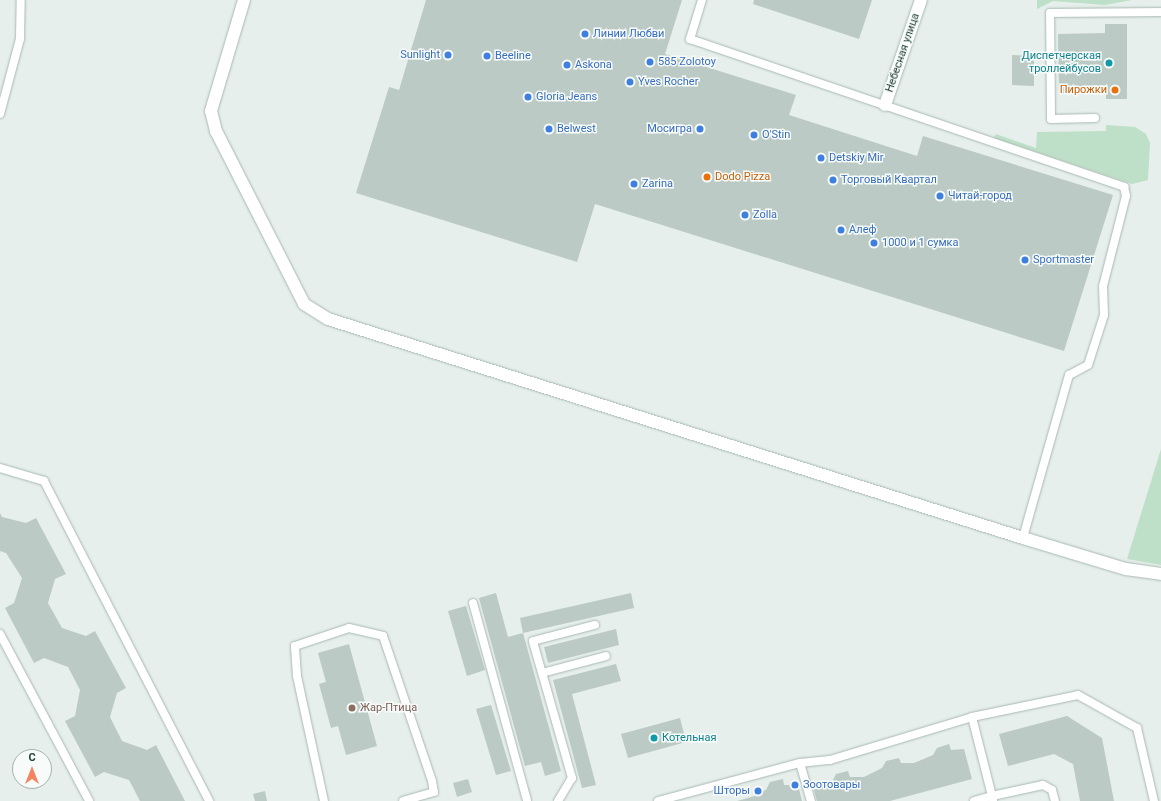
<!DOCTYPE html>
<meta charset="utf-8">
<style>
body{margin:0}
#map{position:relative;width:1161px;height:801px;overflow:hidden;background:#e6efeb;font-family:Roboto,sans-serif}
div>[style]{position:absolute}
.green>*{inset:0;background:#bfe0c8}
.building>*{inset:0;background:#bbcac4}
.roads{filter:drop-shadow(0 0 1px #a8b8b2) drop-shadow(0 0 1px #a8b8b2)}
.lane>*{height:8px;margin:-4px;padding:0 4px;transform-origin:4px;border-radius:4px;background:#fff}
.street>*{height:12px;margin:-6px;padding:0 6px;transform-origin:6px;border-radius:6px;background:#fff}
.dots>*{width:11px;height:11px;translate:-50% -50%;box-sizing:border-box;border:2px solid #f7fbf9;border-radius:50%}
span{translate:-50% -50%;white-space:nowrap;text-align:center;line-height:1.15;-webkit-text-stroke:3px #f7fbf9;paint-order:stroke}
.shop-label{font-size:11px;color:#366cbe}
.left{translate:0 -50%;text-align:left}
.right{translate:-100% -50%;text-align:right}
.street-label{font-size:11px;color:#24423a}
.culture-label{font-size:11px;color:#0d838f}
.food-label{font-size:11px;color:#c56008}
.education-label{font-size:11px;color:#785e54}
.north{position:absolute;left:12px;top:749px;width:40px;height:40px;box-sizing:border-box;background:#f7fbf9;border:1px solid #a3b1ad;border-radius:50%;rotate:0deg;font-size:11px;font-weight:700;line-height:16px;text-align:center;color:#24423a}
.north::after{content:'';display:block;margin:auto;width:14px;height:18px;background:#f4845f;clip-path:polygon(50% 0,100% 100%,50% 72%,0 100%)}
</style>
<div id="map">
<div class="green">
<div style="clip-path:polygon(1037px 0,1132px 0,1105px 5px,1053px 1px,1037px 9px)"></div>
<div style="clip-path:polygon(1106px 125px,1135px 127px,1146px 134px,1150px 143px,1148px 180px,1132px 184px,994px 138px,996px 134px,1036px 148px,1037px 132px,1106px 131px)"></div>
<div style="clip-path:polygon(1161px 449px,1161px 565px,1127px 559px)"></div>
</div>
<div class="building">
<div style="clip-path:polygon(426px 0,682px 0,665px 54px,796px 95px,789px 115px,917px 156px,923px 136px,1113px 195px,1064px 351px,595px 204px,577px 262px,356px 193px,389px 87px,399px 90px)"></div>
<div style="clip-path:polygon(754px 0,872px 0,859px 39px,753px 4px)"></div>
<div style="clip-path:polygon(1105px 24px,1127px 24px,1127px 99px,1106px 99px,1106px 93px,1059px 93px,1058px 34px,1105px 33px)"></div>
<div style="clip-path:polygon(1012px 55px,1034px 56px,1034px 86px,1012px 85px)"></div>
<div style="clip-path:polygon(0 513px,2px 517px,26px 523px,36px 518px,66px 574px,55px 579px,48px 603px,62px 628px,86px 636px,95px 631px,126px 688px,117px 693px,110px 717px,122px 741px,147px 750px,156px 745px,185px 801px,140px 801px,129px 780px,104px 772px,95px 777px,65px 721px,75px 716px,80px 690px,68px 667px,44px 658px,34px 663px,5px 608px,14px 603px,22px 578px,6px 553px,0 551px)"></div>
<div style="clip-path:polygon(496px 593px,508px 637px,523px 633px,561px 771px,545px 776px,541px 762px,525px 766px,479px 598px)"></div>
<div style="clip-path:polygon(631px 593px,634px 608px,523px 633px,520px 618px)"></div>
<div style="clip-path:polygon(466px 606px,485px 670px,467px 676px,448px 611px)"></div>
<div style="clip-path:polygon(616px 629px,619px 645px,548px 663px,544px 647px)"></div>
<div style="clip-path:polygon(349px 644px,377px 746px,346px 755px,338px 726px,331px 728px,319px 684px,326px 682px,318px 653px)"></div>
<div style="clip-path:polygon(616px 664px,621px 681px,572px 694px,596px 785px,582px 788px,553px 680px)"></div>
<div style="clip-path:polygon(491px 705px,511px 771px,496px 775px,476px 709px)"></div>
<div style="clip-path:polygon(1067px 716px,1102px 738px,1114px 801px,1080px 801px,1073px 764px,1054px 754px,1008px 766px,999px 734px)"></div>
<div style="clip-path:polygon(680px 718px,686px 742px,628px 758px,621px 734px)"></div>
<div style="clip-path:polygon(949px 744px,951px 750px,964px 749px,972px 779px,890px 801px,817px 801px,814px 790px,832px 782px,836px 774px,848px 771px,850px 777px,864px 777px,882px 768px,886px 761px,899px 758px,901px 763px,914px 763px,933px 755px,937px 748px)"></div>
<div style="clip-path:polygon(468px 779px,472px 792px,457px 797px,453px 783px)"></div>
<div style="clip-path:polygon(783px 779px,784px 785px,798px 785px,802px 801px,737px 801px,755px 796px,754px 793px,766px 790px,770px 782px)"></div>
<div style="clip-path:polygon(265px 791px,267px 801px,255px 801px,253px 794px)"></div>
</div>
<div class="roads">
<div class="lane">
<div style="left:702px;top:0;width:41px;rotate:107.1deg"></div>
<div style="left:690px;top:39px;width:459px;rotate:18.8deg"></div>
<div style="left:1124px;top:187px;width:9px;rotate:77deg"></div>
<div style="left:1126px;top:196px;width:93px;rotate:104.3deg"></div>
<div style="left:1103px;top:286px;width:29px;rotate:88deg"></div>
<div style="left:1104px;top:315px;width:52px;rotate:107.7deg"></div>
<div style="left:1088px;top:365px;width:21px;rotate:152deg"></div>
<div style="left:1069px;top:375px;width:169px;rotate:105.8deg"></div>
<div style="left:0;top:114px;width:78px;rotate:-75.1deg"></div>
<div style="left:20px;top:39px;width:39px;rotate:-89deg"></div>
<div style="left:1095px;top:118px;width:44px;rotate:178.7deg"></div>
<div style="left:1051px;top:119px;width:106px;rotate:-90.5deg"></div>
<div style="left:1050px;top:13px;width:111px;rotate:-0.5deg"></div>
<div style="left:0;top:468px;width:46px;rotate:16.5deg"></div>
<div style="left:44px;top:481px;width:360px;rotate:62.7deg"></div>
<div style="left:473px;top:603px;width:205px;rotate:74.7deg"></div>
<div style="left:0;top:634px;width:189px;rotate:61.9deg"></div>
<div style="left:542px;top:673px;width:33px;rotate:-106deg"></div>
<div style="left:533px;top:641px;width:64px;rotate:-14.5deg"></div>
<div style="left:972px;top:717px;width:108px;rotate:-11.7deg"></div>
<div style="left:1078px;top:695px;width:68px;rotate:29.2deg"></div>
<div style="left:1137px;top:728px;width:75px;rotate:76.9deg"></div>
<div style="left:800px;top:763px;width:40px;rotate:74deg"></div>
<div style="left:324px;top:801px;width:128px;rotate:-102.2deg"></div>
<div style="left:297px;top:676px;width:30px;rotate:-94deg"></div>
<div style="left:295px;top:646px;width:57px;rotate:-18.4deg"></div>
<div style="left:349px;top:628px;width:35px;rotate:13deg"></div>
<div style="left:383px;top:636px;width:153px;rotate:71.3deg"></div>
<div style="left:432px;top:781px;width:11px;rotate:80deg"></div>
<div style="left:434px;top:792px;width:32px;rotate:164deg"></div>
<div style="left:558px;top:801px;width:27px;rotate:-59deg"></div>
<div style="left:572px;top:778px;width:109px;rotate:-105.9deg"></div>
<div style="left:542px;top:673px;width:66px;rotate:-14.9deg"></div>
<div style="left:658px;top:801px;width:147px;rotate:-15deg"></div>
<div style="left:800px;top:763px;width:30px;rotate:-6deg"></div>
<div style="left:830px;top:760px;width:148px;rotate:-16.8deg"></div>
<div style="left:972px;top:717px;width:81px;rotate:75.8deg"></div>
<div style="left:992px;top:796px;width:52px;rotate:-12.2deg"></div>
<div style="left:1043px;top:785px;width:10px;rotate:29deg"></div>
<div style="left:1052px;top:790px;width:11px;rotate:75deg"></div>
<div style="left:974px;top:801px;width:19px;rotate:-16deg"></div>
<div style="left:992px;top:796px;width:4px;rotate:76deg"></div>
</div>
<div class="street">
<div style="left:244px;top:0;width:116px;rotate:106.6deg"></div>
<div style="left:211px;top:111px;width:21px;rotate:76deg"></div>
<div style="left:216px;top:131px;width:194px;rotate:63deg"></div>
<div style="left:304px;top:304px;width:28px;rotate:32deg"></div>
<div style="left:328px;top:319px;width:729px;rotate:17.49deg"></div>
<div style="left:1023px;top:538px;width:108px;rotate:16.8deg"></div>
<div style="left:1126px;top:569px;width:35px;rotate:8deg"></div>
<div style="left:885px;top:105px;width:111px;rotate:-71.1deg"></div>
</div>
</div>
<div class="dots">
<div style="left:585px;top:34px;background:#3f7fe0"></div>
<div style="left:448px;top:55px;background:#3f7fe0"></div>
<div style="left:487px;top:56px;background:#3f7fe0"></div>
<div style="left:650px;top:62px;background:#3f7fe0"></div>
<div style="left:1109px;top:63px;background:#0f9aa8"></div>
<div style="left:567px;top:65px;background:#3f7fe0"></div>
<div style="left:630px;top:82px;background:#3f7fe0"></div>
<div style="left:1115px;top:90px;background:#e8710a"></div>
<div style="left:528px;top:97px;background:#3f7fe0"></div>
<div style="left:549px;top:129px;background:#3f7fe0"></div>
<div style="left:700px;top:129px;background:#3f7fe0"></div>
<div style="left:754px;top:135px;background:#3f7fe0"></div>
<div style="left:821px;top:158px;background:#3f7fe0"></div>
<div style="left:707px;top:177px;background:#e8710a"></div>
<div style="left:833px;top:180px;background:#3f7fe0"></div>
<div style="left:634px;top:184px;background:#3f7fe0"></div>
<div style="left:940px;top:196px;background:#3f7fe0"></div>
<div style="left:745px;top:215px;background:#3f7fe0"></div>
<div style="left:841px;top:230px;background:#3f7fe0"></div>
<div style="left:874px;top:243px;background:#3f7fe0"></div>
<div style="left:1025px;top:260px;background:#3f7fe0"></div>
<div style="left:352px;top:708px;background:#8d6e63"></div>
<div style="left:654px;top:738px;background:#0f9aa8"></div>
<div style="left:795px;top:785px;background:#3f7fe0"></div>
<div style="left:758px;top:791px;background:#3f7fe0"></div>
</div>
<div class="shop-label">
<span class="left" style="left:593px;top:34px">Линии Любви</span>
<span class="right" style="left:440px;top:55px">Sunlight</span>
<span class="left" style="left:495px;top:56px">Beeline</span>
<span class="left" style="left:658px;top:62px">585 Zolotoy</span>
<span class="left" style="left:575px;top:65px">Askona</span>
<span class="left" style="left:638px;top:82px">Yves Rocher</span>
<span class="left" style="left:536px;top:97px">Gloria Jeans</span>
<span class="left" style="left:557px;top:129px">Belwest</span>
<span class="right" style="left:692px;top:129px">Мосигра</span>
<span class="left" style="left:762px;top:135px">O'Stin</span>
<span class="left" style="left:829px;top:158px">Detskiy Mir</span>
<span class="left" style="left:841px;top:180px">Торговый Квартал</span>
<span class="left" style="left:642px;top:184px">Zarina</span>
<span class="left" style="left:948px;top:196px">Читай-город</span>
<span class="left" style="left:753px;top:215px">Zolla</span>
<span class="left" style="left:849px;top:230px">Алеф</span>
<span class="left" style="left:882px;top:243px">1000 и 1 сумка</span>
<span class="left" style="left:1033px;top:260px">Sportmaster</span>
<span class="left" style="left:803px;top:785px">Зоотовары</span>
<span class="right" style="left:750px;top:791px">Шторы</span>
</div>
<div class="street-label">
<span style="left:903px;top:53px;rotate:-71deg">Небесная улица</span>
</div>
<div class="culture-label">
<span class="right" style="left:1101px;top:63px">Диспетчерская<br>троллейбусов</span>
<span class="left" style="left:662px;top:738px">Котельная</span>
</div>
<div class="food-label">
<span class="right" style="left:1107px;top:90px">Пирожки</span>
<span class="left" style="left:715px;top:177px">Dodo Pizza</span>
</div>
<div class="education-label">
<span class="left" style="left:360px;top:708px">Жар-Птица</span>
</div>
<div class="north">С</div>
</div>
